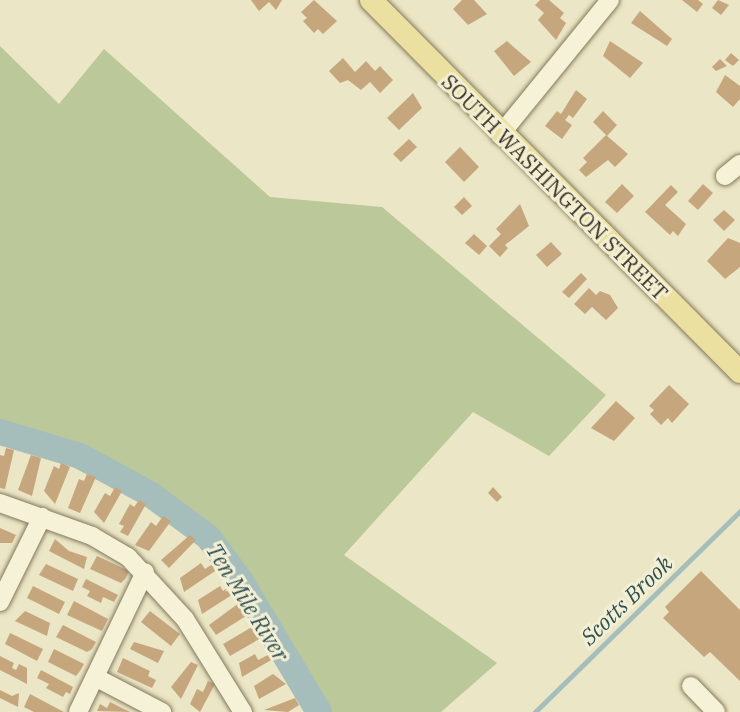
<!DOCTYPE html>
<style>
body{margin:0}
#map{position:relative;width:740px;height:712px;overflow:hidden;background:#ebe6c5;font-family:"IBM Plex Serif",serif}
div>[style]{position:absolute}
.green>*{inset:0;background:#bbc899}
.stream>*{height:4.5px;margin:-2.25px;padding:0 2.25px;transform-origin:2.25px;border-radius:2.25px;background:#a6bebb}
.river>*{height:26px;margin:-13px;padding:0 13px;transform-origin:13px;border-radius:13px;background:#a6bebb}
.building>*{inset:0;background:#c6a77d}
.roads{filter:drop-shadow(0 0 2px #84785c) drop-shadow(0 0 2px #84785c)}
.minor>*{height:18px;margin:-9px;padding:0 9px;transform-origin:9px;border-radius:9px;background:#f6f2d7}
.major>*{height:22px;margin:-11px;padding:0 11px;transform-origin:11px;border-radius:11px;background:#ebe09f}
span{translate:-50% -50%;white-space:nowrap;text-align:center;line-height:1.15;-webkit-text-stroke:6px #f3efd4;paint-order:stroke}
.street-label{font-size:21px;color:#352d1f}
.water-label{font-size:22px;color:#2f5054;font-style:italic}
</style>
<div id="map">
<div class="green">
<div style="clip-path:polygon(0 46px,59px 104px,104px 49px,270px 197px,382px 207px,606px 395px,549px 456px,473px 412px,344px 555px,497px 663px,441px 712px,319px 712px,266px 643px,211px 551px,96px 471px,0 441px)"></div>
</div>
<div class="stream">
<div style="left:535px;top:712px;width:287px;rotate:-44.4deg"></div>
</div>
<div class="river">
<div style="left:0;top:432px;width:84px;rotate:16.7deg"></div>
<div style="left:80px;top:456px;width:80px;rotate:28.5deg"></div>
<div style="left:150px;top:494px;width:72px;rotate:36.6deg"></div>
<div style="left:208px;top:537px;width:54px;rotate:53.3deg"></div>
<div style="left:240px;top:580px;width:154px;rotate:59.1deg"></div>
</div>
<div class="building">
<div style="clip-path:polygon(251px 0,282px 0,276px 10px,269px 2px,259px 11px)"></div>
<div style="clip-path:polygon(314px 0,337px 21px,323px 34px,318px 29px,314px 33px,303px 21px,307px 18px,301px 12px)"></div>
<div style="clip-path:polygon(462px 0,474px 0,487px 14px,468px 25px,453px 9px)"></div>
<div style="clip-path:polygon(540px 0,549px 0,564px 13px,560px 18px,566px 23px,556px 40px,538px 20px,544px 13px,535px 5px)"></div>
<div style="clip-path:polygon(682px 0,698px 0,703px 4px,697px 12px)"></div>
<div style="clip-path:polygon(718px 0,729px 5px,721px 15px,712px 8px)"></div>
<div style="clip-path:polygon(640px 11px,672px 39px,667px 46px,631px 23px)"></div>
<div style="clip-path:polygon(507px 41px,531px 62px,514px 76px,494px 51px)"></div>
<div style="clip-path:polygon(610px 41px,643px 63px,630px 78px,603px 56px)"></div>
<div style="clip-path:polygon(731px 53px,739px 60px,733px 66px,725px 60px)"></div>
<div style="clip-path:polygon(343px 58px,355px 72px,366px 61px,375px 71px,380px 66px,393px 80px,380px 93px,370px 82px,361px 90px,348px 80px,340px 83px,329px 71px)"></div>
<div style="clip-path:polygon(720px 59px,727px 66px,716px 71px,712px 67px)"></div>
<div style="clip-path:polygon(725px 75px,740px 86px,740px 99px,733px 107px,716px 92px)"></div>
<div style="clip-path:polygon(576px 90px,587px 99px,573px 118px,569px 115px,565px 120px,572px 125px,562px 139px,545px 126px,557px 111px,561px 114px)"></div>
<div style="clip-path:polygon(413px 93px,422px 108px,399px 130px,387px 118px)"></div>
<div style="clip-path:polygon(603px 111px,617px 125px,607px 136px,593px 122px)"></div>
<div style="clip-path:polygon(606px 135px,628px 154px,615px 167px,608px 160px,586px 177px,579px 170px,587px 162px,583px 158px)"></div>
<div style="clip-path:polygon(409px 139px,417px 147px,401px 162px,393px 154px)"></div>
<div style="clip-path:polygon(460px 147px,479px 167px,464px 182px,445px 162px)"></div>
<div style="clip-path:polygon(622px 184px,634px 196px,617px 213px,605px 202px)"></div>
<div style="clip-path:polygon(703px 184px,713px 193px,698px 210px,688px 201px)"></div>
<div style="clip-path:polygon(671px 185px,678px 192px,665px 205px,686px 224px,678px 236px,673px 231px,670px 235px,645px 212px)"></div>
<div style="clip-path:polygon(464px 197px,472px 206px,462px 215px,454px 207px)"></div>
<div style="clip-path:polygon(520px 204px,529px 226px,505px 245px,508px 248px,500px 257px,489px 246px,501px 234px,496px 229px)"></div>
<div style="clip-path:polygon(724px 210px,735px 220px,724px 231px,713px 220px)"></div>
<div style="clip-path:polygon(474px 234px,487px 246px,479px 255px,465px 243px)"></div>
<div style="clip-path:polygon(728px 238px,740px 243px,740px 267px,725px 279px,707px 261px)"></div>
<div style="clip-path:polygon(551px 242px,562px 254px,547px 267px,536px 255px)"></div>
<div style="clip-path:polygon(581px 273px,587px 279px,569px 298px,562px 292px)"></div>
<div style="clip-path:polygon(589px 288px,596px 295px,600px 291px,610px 295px,618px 308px,606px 320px,592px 307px,585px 314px,574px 304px)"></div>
<div style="clip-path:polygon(669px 385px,689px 404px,672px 423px,668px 418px,661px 425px,650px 414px,654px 410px,649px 406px)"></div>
<div style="clip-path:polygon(616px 401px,635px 418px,614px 441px,591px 428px)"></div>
<div style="clip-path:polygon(6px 448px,14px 450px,5px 489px,0 488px,0 455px,4px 456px)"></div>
<div style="clip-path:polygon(31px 455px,41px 458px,32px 496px,18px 490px)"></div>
<div style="clip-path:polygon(61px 463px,70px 467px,55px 504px,44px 491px,54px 466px,59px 469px)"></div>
<div style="clip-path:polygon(87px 474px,96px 477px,80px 513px,68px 508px,79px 479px,84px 481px)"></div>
<div style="clip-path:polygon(115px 487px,122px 491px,104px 523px,94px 512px,105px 493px,110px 496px)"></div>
<div style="clip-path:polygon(493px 487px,502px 497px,497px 502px,488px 493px)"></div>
<div style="clip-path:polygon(139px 500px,146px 504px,128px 536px,120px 532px,124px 526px,119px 524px,130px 504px,134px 507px)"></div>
<div style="clip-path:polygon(163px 516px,171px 521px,149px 551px,135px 545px,151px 522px,156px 526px)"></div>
<div style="clip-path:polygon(0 528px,16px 535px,12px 543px,0 543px)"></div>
<div style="clip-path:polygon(190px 535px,196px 540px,169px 568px,161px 560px)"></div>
<div style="clip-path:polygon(55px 539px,69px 551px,87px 557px,84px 569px,49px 551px)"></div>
<div style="clip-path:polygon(97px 556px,129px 571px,126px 578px,121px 583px,90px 569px)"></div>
<div style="clip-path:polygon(201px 563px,205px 569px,214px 563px,218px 569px,184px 592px,180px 578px)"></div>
<div style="clip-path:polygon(46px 564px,78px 579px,73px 591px,39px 575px)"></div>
<div style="clip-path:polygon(701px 571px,740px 610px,740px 681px,710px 652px,704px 657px,663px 618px,669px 612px,665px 607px)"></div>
<div style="clip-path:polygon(86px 579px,118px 595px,114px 602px,103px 597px,101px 603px,87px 596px,90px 591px,82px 587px)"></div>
<div style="clip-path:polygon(33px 586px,65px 602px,59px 614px,27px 598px)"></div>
<div style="clip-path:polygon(220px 586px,223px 591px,230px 586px,235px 593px,202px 614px,198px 600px)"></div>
<div style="clip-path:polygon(74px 601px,108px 619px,102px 631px,67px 615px)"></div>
<div style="clip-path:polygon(239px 603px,249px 614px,216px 635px,209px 625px)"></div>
<div style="clip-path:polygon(25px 611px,50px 623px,47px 636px,15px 621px)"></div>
<div style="clip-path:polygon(150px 611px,180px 634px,171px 646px,141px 622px)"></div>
<div style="clip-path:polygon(63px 625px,96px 642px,92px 649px,87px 652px,56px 637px)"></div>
<div style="clip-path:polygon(252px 627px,261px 638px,230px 656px,223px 644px)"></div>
<div style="clip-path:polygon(10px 633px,43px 649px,37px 661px,5px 644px)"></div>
<div style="clip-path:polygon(134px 642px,164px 651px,158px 663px,130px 649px)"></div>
<div style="clip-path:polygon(54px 649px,84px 664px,80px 671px,76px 676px,48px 662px)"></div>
<div style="clip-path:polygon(255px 654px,258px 660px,270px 654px,273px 659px,242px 677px,239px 663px)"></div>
<div style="clip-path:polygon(0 656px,14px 663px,12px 668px,16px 670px,19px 664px,27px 668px,27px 684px,0 670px)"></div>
<div style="clip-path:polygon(123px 658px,150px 671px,148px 676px,156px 680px,152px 688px,117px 672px)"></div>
<div style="clip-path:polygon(191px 662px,198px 665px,181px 699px,171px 687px)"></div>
<div style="clip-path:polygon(41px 670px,73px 687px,70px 694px,66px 692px,63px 697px,46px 688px,49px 684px,37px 678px)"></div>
<div style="clip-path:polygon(273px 674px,286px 684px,259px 699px,254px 686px)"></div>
<div style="clip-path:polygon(208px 681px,215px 684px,200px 712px,190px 704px,197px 689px,203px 692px)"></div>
<div style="clip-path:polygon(0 690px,12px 696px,19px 693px,18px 707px,0 698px)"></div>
<div style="clip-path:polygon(30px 694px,64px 712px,34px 712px,24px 707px)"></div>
<div style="clip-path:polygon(295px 698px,299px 705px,288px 712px,264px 710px)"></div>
<div style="clip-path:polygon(110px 702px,130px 712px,97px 711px,100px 704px,107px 708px)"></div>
</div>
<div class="roads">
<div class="minor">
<div style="left:500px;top:135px;width:174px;rotate:-50.8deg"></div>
<div style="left:725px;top:176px;width:19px;rotate:-39deg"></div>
<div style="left:0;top:503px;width:98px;rotate:19.7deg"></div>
<div style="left:92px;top:536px;width:42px;rotate:30.3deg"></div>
<div style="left:128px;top:557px;width:84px;rotate:47.4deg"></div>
<div style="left:185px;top:619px;width:110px;rotate:58.1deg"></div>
<div style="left:0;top:602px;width:95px;rotate:-63.7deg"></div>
<div style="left:95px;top:677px;width:76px;rotate:27.6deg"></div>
<div style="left:691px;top:686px;width:36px;rotate:46deg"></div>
<div style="left:78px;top:712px;width:155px;rotate:-64.4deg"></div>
</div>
<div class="major">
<div style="left:371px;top:0;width:524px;rotate:45.23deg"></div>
</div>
</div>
<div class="street-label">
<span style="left:555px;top:187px;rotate:45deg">SOUTH WASHINGTON STREET</span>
</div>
<div class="water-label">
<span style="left:626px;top:600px;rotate:-44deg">Scotts Brook</span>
<span style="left:248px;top:602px;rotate:58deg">Ten Mile River</span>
</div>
</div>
